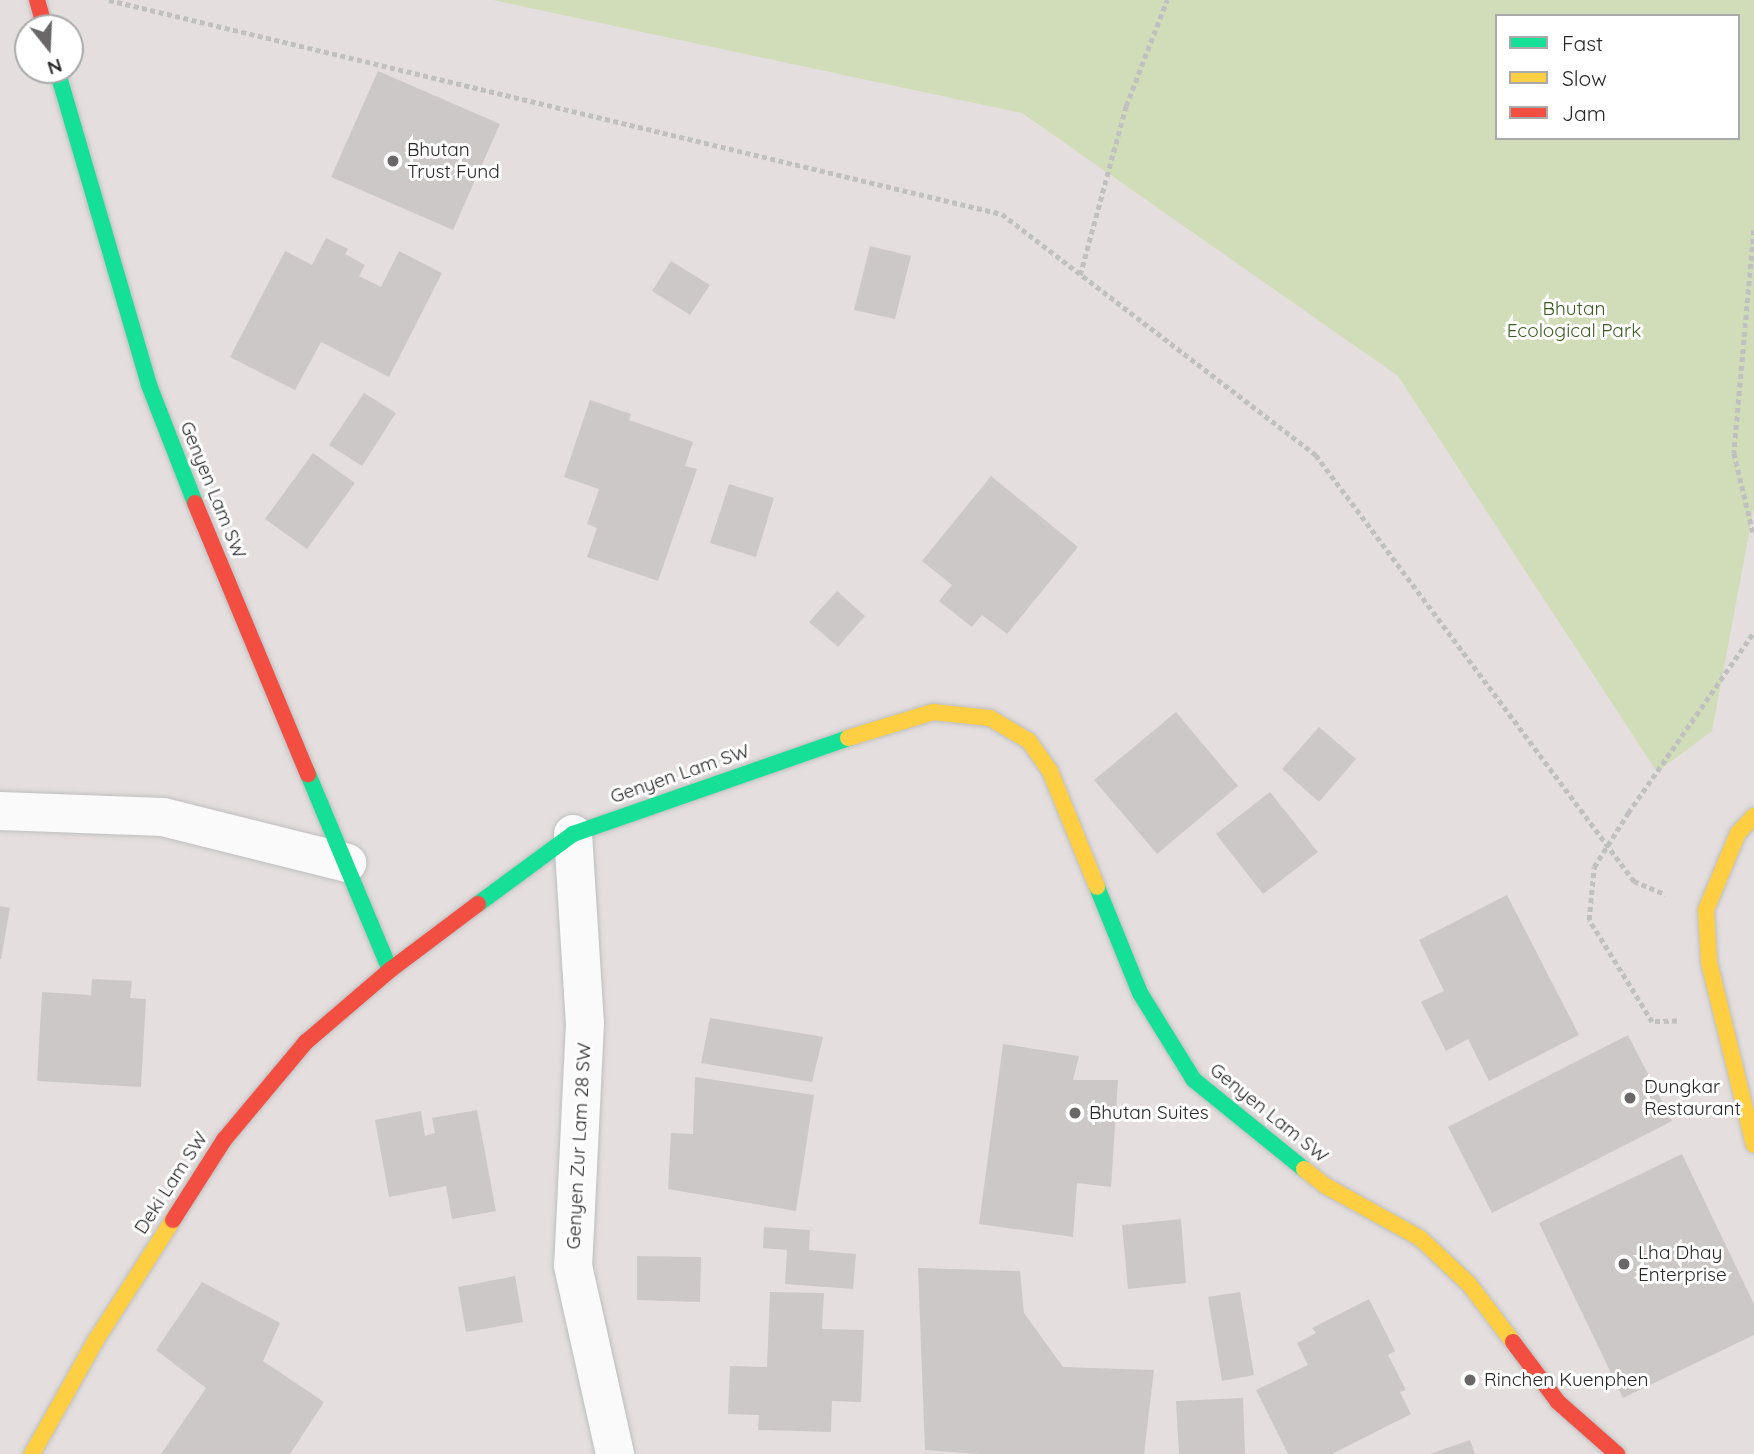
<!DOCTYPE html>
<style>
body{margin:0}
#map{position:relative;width:1754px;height:1454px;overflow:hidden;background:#e4dfde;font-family:Quicksand,sans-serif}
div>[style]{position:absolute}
.green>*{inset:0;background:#d1dcb9}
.building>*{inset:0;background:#ccc8c7}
.path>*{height:4.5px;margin-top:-2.25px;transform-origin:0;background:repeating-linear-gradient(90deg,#c0c0c0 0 5px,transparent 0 8.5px)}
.roads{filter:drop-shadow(0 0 2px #bebebf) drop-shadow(0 0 2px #bebebf)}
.street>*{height:38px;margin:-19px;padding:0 19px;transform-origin:19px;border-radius:19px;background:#fbfafa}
.fast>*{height:16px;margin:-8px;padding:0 8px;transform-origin:8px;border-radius:8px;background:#16e098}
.slow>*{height:16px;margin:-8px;padding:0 8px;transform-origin:8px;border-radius:8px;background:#ffcf43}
.jam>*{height:16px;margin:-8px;padding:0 8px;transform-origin:8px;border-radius:8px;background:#f24e42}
.dots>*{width:19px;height:19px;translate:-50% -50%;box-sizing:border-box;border:4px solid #fff;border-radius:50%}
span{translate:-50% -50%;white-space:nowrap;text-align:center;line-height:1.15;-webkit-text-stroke:6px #fff;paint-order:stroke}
.poi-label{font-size:19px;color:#272727}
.left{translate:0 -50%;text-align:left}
.park-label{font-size:19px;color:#3c5b20}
.street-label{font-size:19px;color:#272727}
.legend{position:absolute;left:1495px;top:14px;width:245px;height:126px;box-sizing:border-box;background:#fff;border:2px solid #a9a9a9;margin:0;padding:9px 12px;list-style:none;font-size:21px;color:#272727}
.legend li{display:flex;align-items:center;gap:14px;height:35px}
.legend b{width:35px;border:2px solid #a9a9a9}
.north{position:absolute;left:14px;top:14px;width:70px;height:70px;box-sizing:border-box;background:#fff;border:2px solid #a9a9a9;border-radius:50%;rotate:162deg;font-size:19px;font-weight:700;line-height:28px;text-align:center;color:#272727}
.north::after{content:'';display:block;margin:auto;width:24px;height:32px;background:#696767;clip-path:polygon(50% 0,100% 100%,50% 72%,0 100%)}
</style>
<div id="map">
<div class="green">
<div style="clip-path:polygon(evenodd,493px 0,1754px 0,1754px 507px,1712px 731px,1657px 772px,1398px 376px,1022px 113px,493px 0,1497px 16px,1738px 16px,1738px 138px,1497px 138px,1497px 16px)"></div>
</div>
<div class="building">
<div style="clip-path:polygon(378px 71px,500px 124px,453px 230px,331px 177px)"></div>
<div style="clip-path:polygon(326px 238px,348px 249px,345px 254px,365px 265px,359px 276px,381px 287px,399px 251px,442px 273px,389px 377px,321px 342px,295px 390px,230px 357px,285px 251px,312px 265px)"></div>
<div style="clip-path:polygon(870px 246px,911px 256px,895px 319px,854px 310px)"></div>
<div style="clip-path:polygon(671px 261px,710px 285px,690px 315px,652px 291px)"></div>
<div style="clip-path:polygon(364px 393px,396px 413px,362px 466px,329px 445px)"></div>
<div style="clip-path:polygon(590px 400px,631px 414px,629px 420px,693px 442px,685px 466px,697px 469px,658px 581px,587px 557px,597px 528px,587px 524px,599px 489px,564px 477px)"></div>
<div style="clip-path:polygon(313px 453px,355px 483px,307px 549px,265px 519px)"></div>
<div style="clip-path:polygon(991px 476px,1078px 547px,1007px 634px,982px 615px,972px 627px,939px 601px,952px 585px,922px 561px)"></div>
<div style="clip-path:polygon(729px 484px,774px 498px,756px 557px,710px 543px)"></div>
<div style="clip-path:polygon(837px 591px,865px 616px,838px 647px,809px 622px)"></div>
<div style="clip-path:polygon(1176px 712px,1238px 786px,1157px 854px,1094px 780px)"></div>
<div style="clip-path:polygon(1319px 727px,1356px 759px,1319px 802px,1282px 769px)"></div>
<div style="clip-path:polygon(1270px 792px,1318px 852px,1263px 894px,1216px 834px)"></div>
<div style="clip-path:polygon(1507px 895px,1579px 1035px,1489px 1081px,1468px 1039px,1446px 1051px,1421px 1002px,1444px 991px,1419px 940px)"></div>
<div style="clip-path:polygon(0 906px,10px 908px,1px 959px,0 959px)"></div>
<div style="clip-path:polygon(92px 979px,132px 981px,130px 998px,146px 999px,141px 1087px,37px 1081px,42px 992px,91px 995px)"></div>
<div style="clip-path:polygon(710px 1018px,823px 1037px,812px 1082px,701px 1063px)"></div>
<div style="clip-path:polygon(1628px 1035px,1672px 1121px,1492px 1213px,1448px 1127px)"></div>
<div style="clip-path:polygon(1003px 1044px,1079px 1056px,1073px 1080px,1118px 1080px,1111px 1187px,1077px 1183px,1073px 1237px,979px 1224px)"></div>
<div style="clip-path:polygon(695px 1077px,814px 1095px,796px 1211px,668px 1189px,671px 1133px,693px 1134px)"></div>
<div style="clip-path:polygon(477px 1110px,496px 1211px,452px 1219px,446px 1186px,389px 1197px,375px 1120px,421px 1111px,425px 1136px,435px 1133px,432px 1118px)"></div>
<div style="clip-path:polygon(1682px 1154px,1754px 1304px,1754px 1335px,1623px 1398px,1539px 1223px)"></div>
<div style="clip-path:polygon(1181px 1219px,1186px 1283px,1128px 1289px,1122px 1225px)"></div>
<div style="clip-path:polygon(764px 1227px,810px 1230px,809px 1250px,856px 1254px,853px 1289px,785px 1284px,787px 1250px,763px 1248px)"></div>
<div style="clip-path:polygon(637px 1256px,701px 1257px,700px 1302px,637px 1300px)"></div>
<div style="clip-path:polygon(918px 1268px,1020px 1271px,1024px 1313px,1063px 1367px,1154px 1370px,1144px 1454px,979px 1454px,925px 1450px)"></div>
<div style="clip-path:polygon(515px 1276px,523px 1322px,466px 1332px,458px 1287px)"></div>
<div style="clip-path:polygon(202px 1282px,280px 1323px,263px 1361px,324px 1402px,290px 1454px,161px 1454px,206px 1388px,156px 1350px)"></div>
<div style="clip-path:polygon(770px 1292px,824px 1293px,822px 1329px,864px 1330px,861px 1402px,832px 1401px,831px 1432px,758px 1430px,759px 1415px,728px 1414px,730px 1366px,767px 1367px)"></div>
<div style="clip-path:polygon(1240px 1292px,1254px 1375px,1222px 1381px,1208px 1297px)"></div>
<div style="clip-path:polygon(1369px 1299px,1395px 1351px,1388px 1355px,1406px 1390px,1400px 1392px,1411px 1414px,1332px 1454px,1288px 1454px,1256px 1390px,1308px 1365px,1297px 1343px,1316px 1333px,1312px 1328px)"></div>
<div style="clip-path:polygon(1243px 1398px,1245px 1454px,1179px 1454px,1176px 1401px)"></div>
<div style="clip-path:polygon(1470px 1440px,1475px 1454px,1430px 1454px)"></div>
</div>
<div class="path">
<div style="left:109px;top:0;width:918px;rotate:13.48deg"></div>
<div style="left:1002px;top:214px;width:396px;rotate:37.5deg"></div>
<div style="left:1316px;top:455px;width:532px;rotate:53.26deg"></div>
<div style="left:1634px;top:881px;width:34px;rotate:23deg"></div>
<div style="left:1754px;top:230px;width:224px;rotate:95.1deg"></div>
<div style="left:1734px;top:453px;width:85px;rotate:76.5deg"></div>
<div style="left:1080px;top:275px;width:175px;rotate:-74.8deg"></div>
<div style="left:1126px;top:106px;width:114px;rotate:-68.9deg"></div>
<div style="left:1677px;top:1021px;width:25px;rotate:178deg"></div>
<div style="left:1652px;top:1022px;width:120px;rotate:-121.7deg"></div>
<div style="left:1589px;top:920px;width:53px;rotate:-84.6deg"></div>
<div style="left:1594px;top:867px;width:64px;rotate:-57.8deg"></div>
<div style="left:1628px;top:813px;width:221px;rotate:-55.2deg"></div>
</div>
<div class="roads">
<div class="street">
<div style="left:0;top:811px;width:163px;rotate:2.1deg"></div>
<div style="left:163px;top:817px;width:190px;rotate:14deg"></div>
<div style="left:573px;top:834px;width:189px;rotate:86.4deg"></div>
<div style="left:585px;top:1023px;width:243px;rotate:92.8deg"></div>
<div style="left:573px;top:1266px;width:193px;rotate:77.4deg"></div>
</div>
<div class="fast">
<div style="left:57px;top:70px;width:328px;rotate:73.7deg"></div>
<div style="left:149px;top:385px;width:127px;rotate:68.7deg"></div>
<div style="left:308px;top:774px;width:212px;rotate:67.3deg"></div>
<div style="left:1097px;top:887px;width:114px;rotate:67.9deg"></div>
<div style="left:1140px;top:993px;width:102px;rotate:58.2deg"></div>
<div style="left:1194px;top:1080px;width:141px;rotate:39deg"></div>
<div style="left:478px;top:904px;width:118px;rotate:-36.4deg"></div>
<div style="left:573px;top:834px;width:291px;rotate:-19.2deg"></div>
</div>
<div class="slow">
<div style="left:848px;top:738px;width:89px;rotate:-17deg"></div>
<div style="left:933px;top:712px;width:57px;rotate:6deg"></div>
<div style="left:990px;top:718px;width:45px;rotate:30.5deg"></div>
<div style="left:1029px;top:741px;width:37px;rotate:55deg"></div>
<div style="left:1050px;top:771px;width:125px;rotate:67.9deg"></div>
<div style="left:1754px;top:816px;width:23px;rotate:133deg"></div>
<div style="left:1738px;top:833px;width:83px;rotate:112.6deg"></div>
<div style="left:1706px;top:910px;width:52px;rotate:86.7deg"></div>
<div style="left:1709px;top:962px;width:188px;rotate:76.2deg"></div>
<div style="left:1304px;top:1169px;width:28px;rotate:38deg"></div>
<div style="left:1326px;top:1186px;width:107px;rotate:29deg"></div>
<div style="left:1420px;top:1238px;width:67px;rotate:43.2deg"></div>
<div style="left:1469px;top:1284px;width:73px;rotate:52.8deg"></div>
<div style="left:32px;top:1454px;width:131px;rotate:-60.7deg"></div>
<div style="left:96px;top:1340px;width:143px;rotate:-57.3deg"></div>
</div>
<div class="jam">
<div style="left:37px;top:0;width:29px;rotate:74deg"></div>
<div style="left:195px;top:503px;width:294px;rotate:67.4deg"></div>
<div style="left:173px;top:1220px;width:95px;rotate:-57.5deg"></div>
<div style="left:224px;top:1140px;width:128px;rotate:-50.1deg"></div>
<div style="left:306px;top:1042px;width:111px;rotate:-40.6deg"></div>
<div style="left:390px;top:970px;width:110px;rotate:-36.9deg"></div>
<div style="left:1513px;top:1342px;width:75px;rotate:53.1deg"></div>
<div style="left:1558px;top:1402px;width:79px;rotate:41.4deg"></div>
</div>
</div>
<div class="dots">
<div style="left:393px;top:161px;background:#696767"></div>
<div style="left:1630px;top:1098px;background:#696767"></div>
<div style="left:1075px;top:1113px;background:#696767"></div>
<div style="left:1624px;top:1264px;background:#696767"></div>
<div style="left:1470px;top:1380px;background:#696767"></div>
</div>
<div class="poi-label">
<span class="left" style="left:407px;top:161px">Bhutan<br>Trust Fund</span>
<span class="left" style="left:1644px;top:1098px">Dungkar<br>Restaurant</span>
<span class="left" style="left:1089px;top:1113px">Bhutan Suites</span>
<span class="left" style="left:1638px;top:1264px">Lha Dhay<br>Enterprise</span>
<span class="left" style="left:1484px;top:1380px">Rinchen Kuenphen</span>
</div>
<div class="park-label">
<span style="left:1574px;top:320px">Bhutan<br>Ecological Park</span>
</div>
<div class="street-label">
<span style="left:213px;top:490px;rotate:68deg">Genyen Lam SW</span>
<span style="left:680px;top:774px;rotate:-19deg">Genyen Lam SW</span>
<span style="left:1269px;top:1113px;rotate:39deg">Genyen Lam SW</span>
<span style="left:579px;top:1146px;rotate:-87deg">Genyen Zur Lam 28 SW</span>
<span style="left:171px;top:1183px;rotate:-57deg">Deki Lam SW</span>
</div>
<ul class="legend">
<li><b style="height:9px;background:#16e098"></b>Fast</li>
<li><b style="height:9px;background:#ffcf43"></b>Slow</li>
<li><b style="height:9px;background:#f24e42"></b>Jam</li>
</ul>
<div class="north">N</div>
</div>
